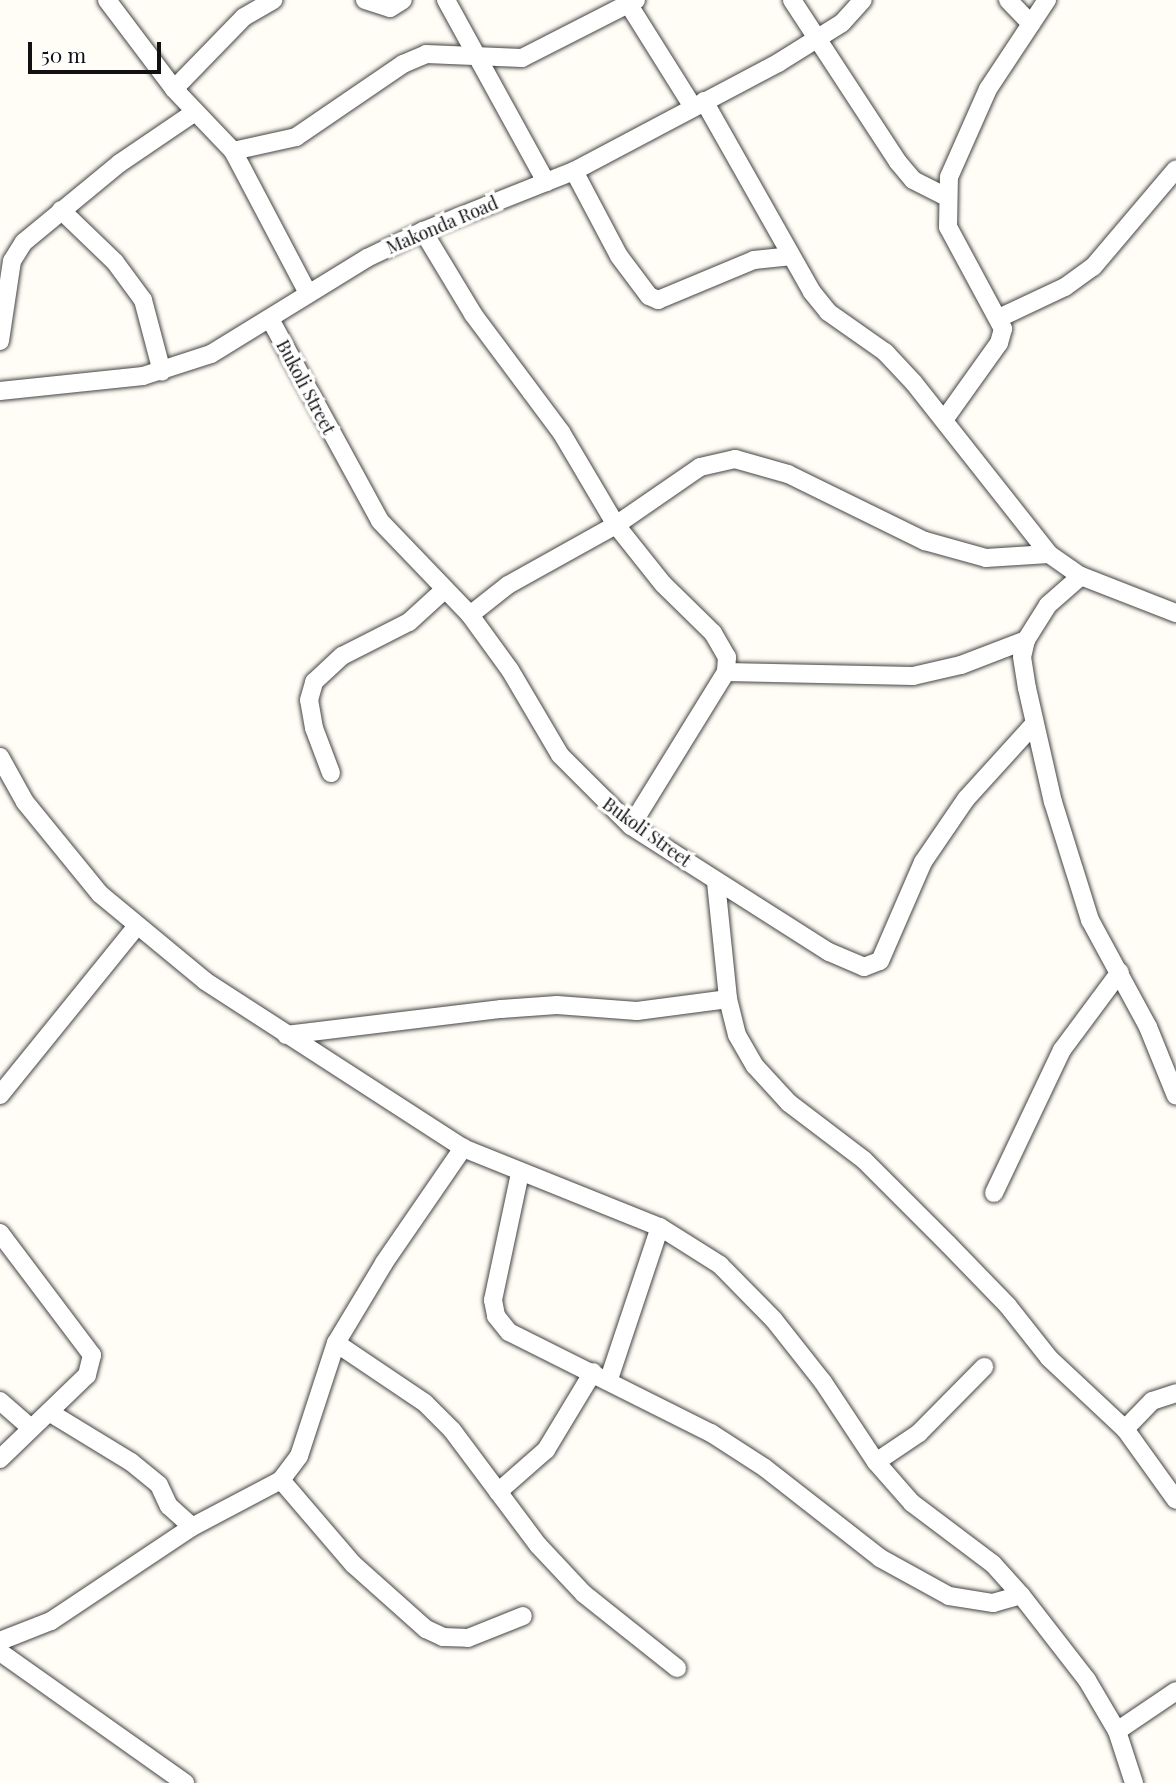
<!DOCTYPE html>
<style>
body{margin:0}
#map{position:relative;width:1176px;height:1783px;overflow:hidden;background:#fffdf5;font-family:"Playfair Display",serif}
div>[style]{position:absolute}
.roads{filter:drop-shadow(0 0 2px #444) drop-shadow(0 0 2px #444)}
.minor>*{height:18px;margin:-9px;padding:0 9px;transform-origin:9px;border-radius:9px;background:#fff}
span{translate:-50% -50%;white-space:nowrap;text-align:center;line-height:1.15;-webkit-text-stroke:7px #fff;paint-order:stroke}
.street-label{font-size:18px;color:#111}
.scale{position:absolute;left:28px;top:42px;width:133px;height:32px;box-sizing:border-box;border:4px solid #111;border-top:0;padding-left:9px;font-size:21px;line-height:24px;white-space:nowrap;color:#111;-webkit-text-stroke:5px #fff;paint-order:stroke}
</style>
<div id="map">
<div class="roads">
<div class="minor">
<div style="left:107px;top:0;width:111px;rotate:53deg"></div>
<div style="left:174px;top:89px;width:86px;rotate:46.4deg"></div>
<div style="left:233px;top:151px;width:161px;rotate:62.2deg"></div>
<div style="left:365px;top:0;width:26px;rotate:18deg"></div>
<div style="left:390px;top:8px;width:15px;rotate:-32deg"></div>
<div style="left:446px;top:0;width:208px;rotate:61.2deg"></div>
<div style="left:792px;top:0;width:194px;rotate:56.8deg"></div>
<div style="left:898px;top:162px;width:23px;rotate:50deg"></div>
<div style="left:913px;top:180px;width:36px;rotate:27deg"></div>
<div style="left:1008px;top:0;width:33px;rotate:46deg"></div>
<div style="left:629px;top:5px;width:120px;rotate:57.9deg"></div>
<div style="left:174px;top:89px;width:100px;rotate:-45.8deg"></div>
<div style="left:244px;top:17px;width:34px;rotate:-30deg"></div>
<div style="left:704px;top:101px;width:219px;rotate:60.5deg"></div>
<div style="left:812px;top:292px;width:26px;rotate:51deg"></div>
<div style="left:828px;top:312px;width:70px;rotate:35.1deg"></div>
<div style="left:885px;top:352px;width:42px;rotate:46.9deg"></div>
<div style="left:914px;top:383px;width:218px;rotate:51.7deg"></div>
<div style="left:1049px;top:554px;width:39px;rotate:35deg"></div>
<div style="left:1081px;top:576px;width:102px;rotate:21.3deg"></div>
<div style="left:233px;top:151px;width:65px;rotate:-12.5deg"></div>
<div style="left:296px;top:137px;width:130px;rotate:-34.3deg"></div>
<div style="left:403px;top:64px;width:25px;rotate:-23deg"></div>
<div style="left:426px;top:54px;width:96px;rotate:2.4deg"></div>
<div style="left:522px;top:58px;width:128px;rotate:-27deg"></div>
<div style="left:574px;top:171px;width:96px;rotate:62.1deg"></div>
<div style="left:619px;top:256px;width:50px;rotate:53.1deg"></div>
<div style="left:649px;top:296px;width:10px;rotate:24deg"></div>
<div style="left:658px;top:300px;width:104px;rotate:-22.6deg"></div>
<div style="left:754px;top:260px;width:36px;rotate:-6deg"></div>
<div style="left:61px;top:210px;width:75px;rotate:43.9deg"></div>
<div style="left:115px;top:262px;width:47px;rotate:53.6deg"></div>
<div style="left:143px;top:300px;width:74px;rotate:75.2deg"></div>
<div style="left:423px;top:231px;width:97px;rotate:58.9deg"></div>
<div style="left:473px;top:314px;width:147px;rotate:53.3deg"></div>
<div style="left:561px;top:432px;width:108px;rotate:59.4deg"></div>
<div style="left:616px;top:525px;width:75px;rotate:51.5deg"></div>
<div style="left:663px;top:584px;width:70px;rotate:44.4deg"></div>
<div style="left:713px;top:633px;width:28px;rotate:60deg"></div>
<div style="left:727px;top:657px;width:15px;rotate:94deg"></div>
<div style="left:726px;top:672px;width:181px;rotate:121.7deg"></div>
<div style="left:999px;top:318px;width:73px;rotate:-25.2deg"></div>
<div style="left:1065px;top:287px;width:34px;rotate:-36deg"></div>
<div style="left:1093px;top:267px;width:128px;rotate:-49.7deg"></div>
<div style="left:270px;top:319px;width:230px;rotate:61.4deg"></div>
<div style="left:380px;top:521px;width:130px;rotate:46.2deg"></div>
<div style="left:470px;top:615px;width:68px;rotate:54deg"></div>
<div style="left:510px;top:670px;width:99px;rotate:59.5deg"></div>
<div style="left:560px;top:755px;width:100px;rotate:45deg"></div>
<div style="left:631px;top:826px;width:235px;rotate:32.5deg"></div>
<div style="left:829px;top:952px;width:38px;rotate:23deg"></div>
<div style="left:864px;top:967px;width:17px;rotate:-21deg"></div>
<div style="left:880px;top:961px;width:108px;rotate:-66.5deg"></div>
<div style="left:923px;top:862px;width:76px;rotate:-55.7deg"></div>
<div style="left:966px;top:799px;width:101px;rotate:-47.8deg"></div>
<div style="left:0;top:341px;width:81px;rotate:-81.5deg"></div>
<div style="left:12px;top:261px;width:22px;rotate:-58deg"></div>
<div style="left:24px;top:242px;width:124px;rotate:-39.5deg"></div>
<div style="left:120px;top:163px;width:91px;rotate:-34.2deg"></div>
<div style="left:0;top:391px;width:144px;rotate:-6deg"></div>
<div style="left:143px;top:376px;width:71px;rotate:-17.9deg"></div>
<div style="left:211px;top:354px;width:183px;rotate:-31.6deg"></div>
<div style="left:367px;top:258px;width:62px;rotate:-25.7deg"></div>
<div style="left:423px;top:231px;width:162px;rotate:-21.7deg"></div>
<div style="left:574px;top:171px;width:231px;rotate:-27.9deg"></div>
<div style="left:778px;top:63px;width:75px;rotate:-32deg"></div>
<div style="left:842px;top:23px;width:31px;rotate:-48deg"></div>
<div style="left:944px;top:420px;width:95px;rotate:-54.5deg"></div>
<div style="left:999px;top:343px;width:15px;rotate:-74deg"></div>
<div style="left:1003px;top:329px;width:116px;rotate:-118.3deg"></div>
<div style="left:948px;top:227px;width:50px;rotate:-88.9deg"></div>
<div style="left:949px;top:177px;width:96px;rotate:-66.1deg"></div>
<div style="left:988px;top:89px;width:107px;rotate:-56.5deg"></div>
<div style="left:1081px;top:576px;width:44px;rotate:138.7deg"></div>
<div style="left:1048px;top:605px;width:41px;rotate:122.2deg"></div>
<div style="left:1026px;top:640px;width:17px;rotate:103deg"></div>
<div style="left:1022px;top:657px;width:31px;rotate:81deg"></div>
<div style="left:1027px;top:688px;width:117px;rotate:77.2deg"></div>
<div style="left:1053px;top:802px;width:124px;rotate:72.6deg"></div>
<div style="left:1090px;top:920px;width:122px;rotate:61.5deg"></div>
<div style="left:1148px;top:1027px;width:74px;rotate:67.9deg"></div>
<div style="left:470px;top:615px;width:48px;rotate:-38.3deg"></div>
<div style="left:508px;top:585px;width:124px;rotate:-29.1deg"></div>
<div style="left:616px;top:525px;width:102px;rotate:-34.6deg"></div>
<div style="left:700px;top:467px;width:36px;rotate:-13deg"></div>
<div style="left:735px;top:459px;width:55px;rotate:15.8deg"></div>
<div style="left:788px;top:474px;width:153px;rotate:26.1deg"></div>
<div style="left:925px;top:541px;width:63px;rotate:15.6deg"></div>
<div style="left:986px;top:558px;width:63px;rotate:-3.6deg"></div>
<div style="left:726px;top:672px;width:187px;rotate:1.2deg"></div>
<div style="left:913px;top:676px;width:49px;rotate:-12.9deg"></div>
<div style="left:961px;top:665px;width:70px;rotate:-21deg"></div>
<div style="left:0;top:757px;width:51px;rotate:60.9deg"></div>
<div style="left:25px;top:802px;width:119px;rotate:50.8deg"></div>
<div style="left:100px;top:894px;width:136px;rotate:39.6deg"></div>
<div style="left:205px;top:981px;width:307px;rotate:32.9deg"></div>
<div style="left:463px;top:1148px;width:212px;rotate:21.9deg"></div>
<div style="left:660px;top:1227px;width:71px;rotate:32.3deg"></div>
<div style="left:720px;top:1265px;width:77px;rotate:45.5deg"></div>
<div style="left:774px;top:1320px;width:79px;rotate:51.7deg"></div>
<div style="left:823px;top:1382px;width:96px;rotate:56.5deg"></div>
<div style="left:876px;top:1462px;width:55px;rotate:48.7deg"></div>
<div style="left:912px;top:1503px;width:101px;rotate:37deg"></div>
<div style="left:993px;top:1564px;width:42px;rotate:47.9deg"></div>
<div style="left:1021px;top:1595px;width:108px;rotate:52.2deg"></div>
<div style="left:1087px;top:1680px;width:59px;rotate:59.5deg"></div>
<div style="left:1117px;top:1731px;width:55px;rotate:71.9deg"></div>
<div style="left:331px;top:773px;width:48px;rotate:-110.7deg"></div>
<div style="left:314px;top:728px;width:28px;rotate:-100deg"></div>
<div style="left:309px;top:700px;width:19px;rotate:-74deg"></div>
<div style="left:314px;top:682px;width:38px;rotate:-43deg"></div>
<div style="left:342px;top:656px;width:75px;rotate:-26.9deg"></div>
<div style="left:409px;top:622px;width:46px;rotate:-42.4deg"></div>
<div style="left:716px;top:882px;width:118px;rotate:84.1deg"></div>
<div style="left:728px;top:999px;width:37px;rotate:76deg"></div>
<div style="left:737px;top:1035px;width:36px;rotate:60deg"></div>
<div style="left:755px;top:1066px;width:50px;rotate:47.4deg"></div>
<div style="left:789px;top:1103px;width:94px;rotate:37.2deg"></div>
<div style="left:864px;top:1160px;width:119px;rotate:45deg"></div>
<div style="left:948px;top:1244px;width:86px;rotate:45.9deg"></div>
<div style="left:1008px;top:1306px;width:66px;rotate:51.7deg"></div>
<div style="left:1049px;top:1358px;width:104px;rotate:43.1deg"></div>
<div style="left:1125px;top:1429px;width:87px;rotate:54.3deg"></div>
<div style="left:286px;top:1035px;width:217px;rotate:-6.9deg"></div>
<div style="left:501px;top:1009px;width:56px;rotate:-4.1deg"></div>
<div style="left:557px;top:1005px;width:80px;rotate:4.3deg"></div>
<div style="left:637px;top:1011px;width:92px;rotate:-7.5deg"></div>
<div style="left:0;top:1095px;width:216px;rotate:-51deg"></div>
<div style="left:520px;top:1173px;width:130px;rotate:102deg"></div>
<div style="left:493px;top:1300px;width:16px;rotate:79deg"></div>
<div style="left:496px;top:1316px;width:21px;rotate:51deg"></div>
<div style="left:509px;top:1332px;width:226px;rotate:26.6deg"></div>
<div style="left:711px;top:1433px;width:64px;rotate:32.9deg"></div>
<div style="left:765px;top:1468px;width:146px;rotate:38deg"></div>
<div style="left:880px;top:1558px;width:79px;rotate:28.8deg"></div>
<div style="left:949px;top:1596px;width:45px;rotate:9deg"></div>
<div style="left:993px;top:1603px;width:29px;rotate:-16deg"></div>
<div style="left:994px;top:1193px;width:158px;rotate:-64.6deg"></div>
<div style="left:1062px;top:1050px;width:97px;rotate:-53.4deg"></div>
<div style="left:0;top:1233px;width:153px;rotate:53deg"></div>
<div style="left:92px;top:1355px;width:21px;rotate:104deg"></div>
<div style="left:87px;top:1375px;width:121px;rotate:136deg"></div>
<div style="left:336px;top:1343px;width:107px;rotate:34deg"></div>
<div style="left:425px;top:1403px;width:38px;rotate:45deg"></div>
<div style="left:452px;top:1430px;width:144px;rotate:53.2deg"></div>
<div style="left:538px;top:1545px;width:67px;rotate:46.8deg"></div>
<div style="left:584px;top:1594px;width:119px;rotate:38.5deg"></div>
<div style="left:609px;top:1379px;width:160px;rotate:-71.5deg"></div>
<div style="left:0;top:1401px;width:41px;rotate:41.1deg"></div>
<div style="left:49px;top:1412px;width:96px;rotate:31.4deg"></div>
<div style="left:131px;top:1462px;width:36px;rotate:39deg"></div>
<div style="left:159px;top:1485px;width:23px;rotate:65deg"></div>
<div style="left:169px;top:1506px;width:31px;rotate:42deg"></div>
<div style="left:1125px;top:1429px;width:39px;rotate:-46deg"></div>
<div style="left:1152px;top:1401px;width:25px;rotate:-18deg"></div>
<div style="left:876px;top:1462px;width:52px;rotate:-34deg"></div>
<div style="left:919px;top:1433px;width:93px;rotate:-45.4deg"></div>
<div style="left:281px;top:1480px;width:111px;rotate:49.4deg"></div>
<div style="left:353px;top:1564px;width:98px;rotate:41.7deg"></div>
<div style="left:426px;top:1629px;width:19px;rotate:25deg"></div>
<div style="left:443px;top:1637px;width:25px;rotate:2deg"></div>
<div style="left:468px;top:1638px;width:59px;rotate:-21.8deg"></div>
<div style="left:498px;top:1492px;width:64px;rotate:-41.2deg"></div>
<div style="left:546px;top:1450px;width:91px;rotate:-58.9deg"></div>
<div style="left:0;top:1641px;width:55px;rotate:-21.4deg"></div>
<div style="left:51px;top:1621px;width:169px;rotate:-33.7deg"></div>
<div style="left:192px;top:1527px;width:101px;rotate:-27.8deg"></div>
<div style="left:281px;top:1480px;width:30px;rotate:-53deg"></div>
<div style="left:299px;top:1456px;width:119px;rotate:-71.9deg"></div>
<div style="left:336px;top:1343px;width:93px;rotate:-59deg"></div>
<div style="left:384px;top:1263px;width:140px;rotate:-55.5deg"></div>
<div style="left:0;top:1652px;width:227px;rotate:35.3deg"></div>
<div style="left:1117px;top:1731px;width:71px;rotate:-34.1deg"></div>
</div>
</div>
<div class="street-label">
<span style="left:442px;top:225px;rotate:-23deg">Makonda Road</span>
<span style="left:306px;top:387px;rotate:62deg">Bukoli Street</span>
<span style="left:647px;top:832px;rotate:36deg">Bukoli Street</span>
</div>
<div class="scale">50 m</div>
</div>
